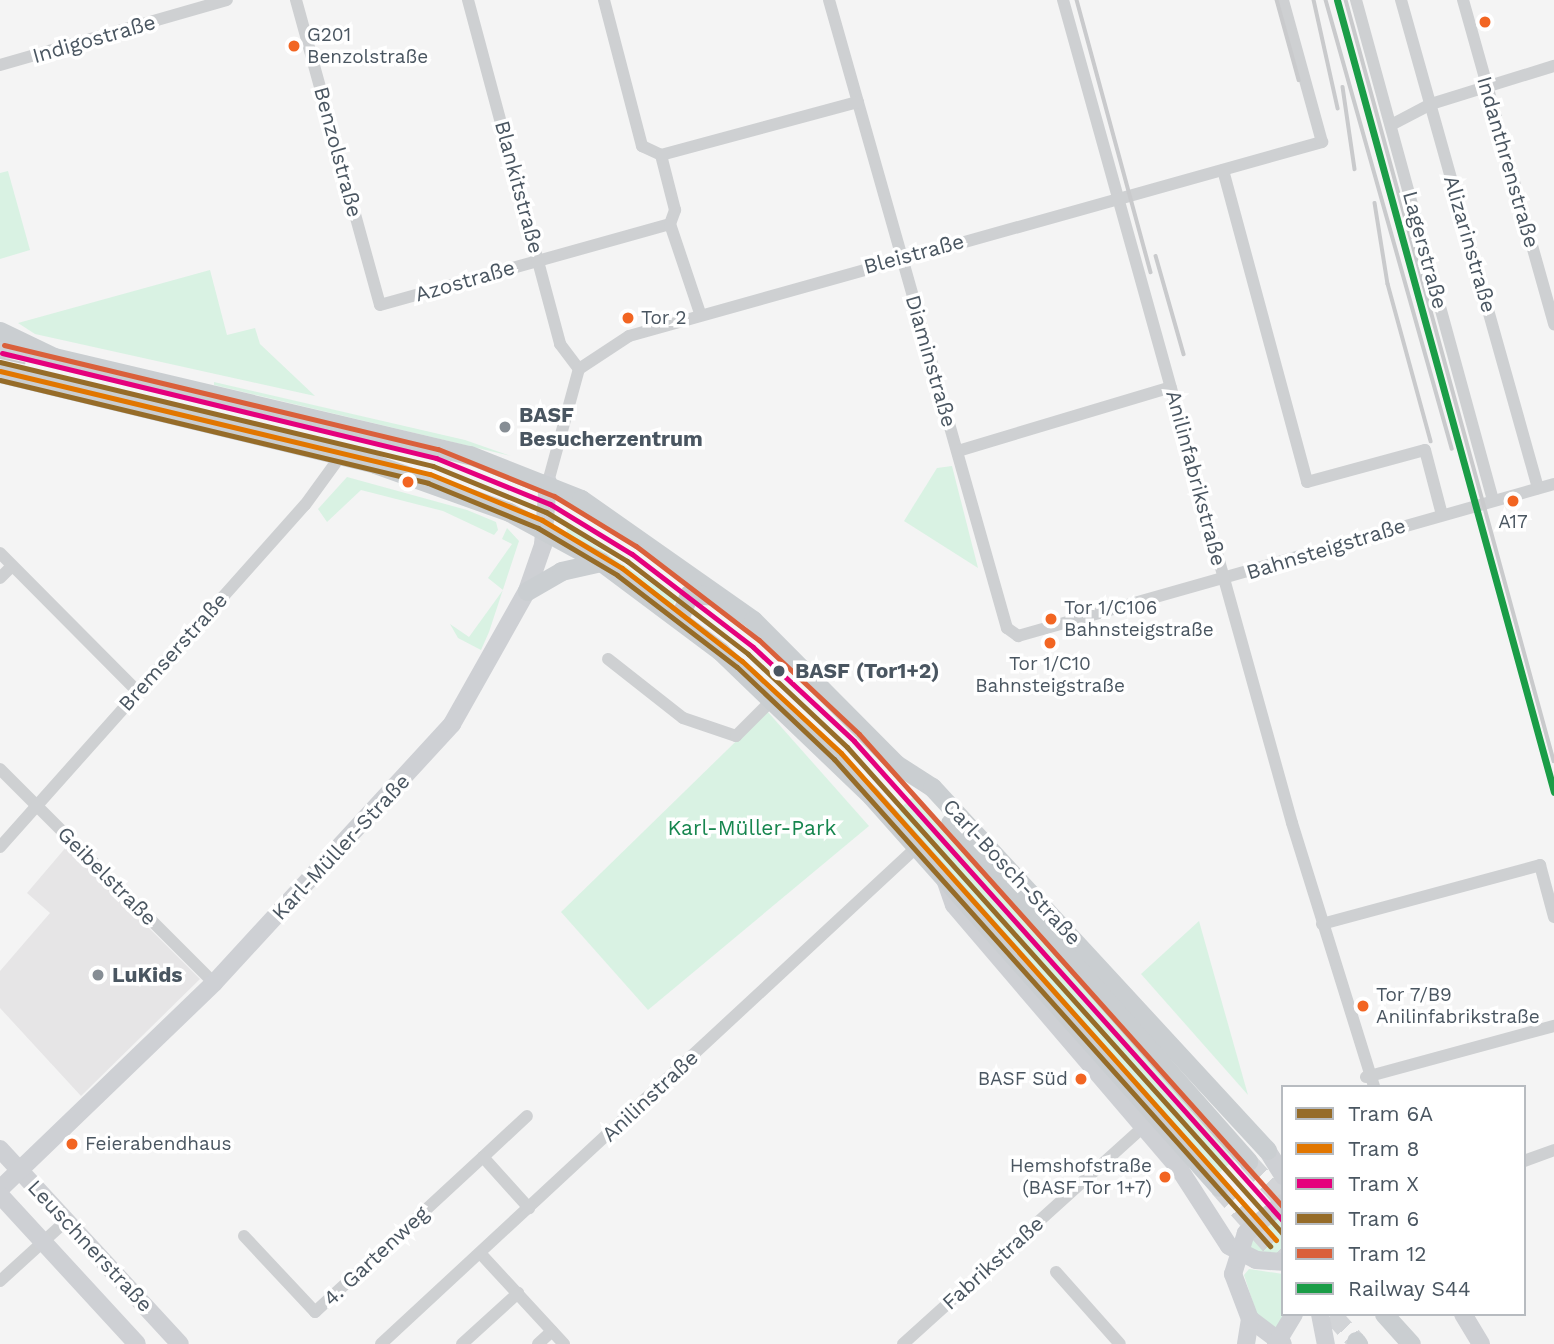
<!DOCTYPE html>
<meta charset="utf-8">
<style>
body{margin:0}
#map{position:relative;width:1554px;height:1344px;overflow:hidden;background:#f4f4f4;font-family:"Work Sans",sans-serif}
div>[style]{position:absolute}
.education>*{inset:0;background:#e6e5e6}
.green>*{inset:0;background:#d9f2e3}
.primary-tunnel>*{height:19px;margin-top:-9.5px;transform-origin:0;background:repeating-linear-gradient(90deg,#d2d4d7 0 19px,transparent 0 29px)}
.street>*{height:12px;margin:-6px;padding:0 6px;transform-origin:6px;border-radius:6px;background:#ced0d2}
.secondary>*{height:18px;margin:-9px;padding:0 9px;transform-origin:9px;border-radius:9px;background:#ced0d4}
.primary>*{height:19px;margin:-9.5px;padding:0 9.5px;transform-origin:9.5px;border-radius:9.5px;background:#caced1}
.tram>*{height:2px;margin:-1px;padding:0 1px;transform-origin:1px;border-radius:1px;background:#c9cacc}
.rail>*{height:3.5px;margin:-1.75px;padding:0 1.75px;transform-origin:1.75px;border-radius:1.75px;background:#c9cacc}
.rail-1>*{height:7px;margin:-3.5px;padding:0 3.5px;transform-origin:3.5px;border-radius:3.5px;background:#1a9d47}
.tram-1>*{height:5px;margin:-2.5px;padding:0 2.5px;transform-origin:2.5px;border-radius:2.5px;background:#966c29}
.tram-2>*{height:5px;margin:-2.5px;padding:0 2.5px;transform-origin:2.5px;border-radius:2.5px;background:#e17600}
.tram-3>*{height:5px;margin:-2.5px;padding:0 2.5px;transform-origin:2.5px;border-radius:2.5px;background:#e5007d}
.tram-4>*{height:5px;margin:-2.5px;padding:0 2.5px;transform-origin:2.5px;border-radius:2.5px;background:#966c29}
.tram-5>*{height:5px;margin:-2.5px;padding:0 2.5px;transform-origin:2.5px;border-radius:2.5px;background:#da603b}
.dots>*{width:19px;height:19px;translate:-50% -50%;box-sizing:border-box;border:4px solid #fff;border-radius:50%}
span{translate:-50% -50%;white-space:nowrap;text-align:center;line-height:1.15;-webkit-text-stroke:7px #fff;paint-order:stroke}
.bus-label{font-size:19px;color:#4a5661}
.left{translate:0 -50%;text-align:left}
.right{translate:-100% -50%;text-align:right}
.street-label{font-size:21px;color:#4a5661}
.poi-label{font-size:21px;color:#4a5661;font-weight:700}
.stop-label{font-size:21px;color:#4a5661;font-weight:700}
.park-label{font-size:21px;color:#17864f}
.legend{position:absolute;left:1281px;top:1085px;width:245px;height:231px;box-sizing:border-box;background:#fff;border:2px solid #b7bbc0;margin:0;padding:9px 12px;list-style:none;font-size:21px;color:#4a5661}
.legend li{display:flex;align-items:center;gap:14px;height:35px}
.legend b{width:35px;border:2px solid #b7bbc0}
</style>
<div id="map">
<div class="education">
<div style="clip-path:polygon(67px 846px,200px 979px,81px 1096px,0 1008px,0 971px,50px 913px,27px 893px)"></div>
</div>
<div class="green">
<div style="clip-path:polygon(8px 171px,30px 250px,0 259px,0 173px)"></div>
<div style="clip-path:polygon(210px 270px,227px 335px,255px 328px,260px 344px,315px 396px,35px 334px,18px 323px)"></div>
<div style="clip-path:polygon(214px 382px,465px 440px,511px 456px,214px 385px)"></div>
<div style="clip-path:polygon(952px 466px,978px 568px,904px 521px,937px 468px)"></div>
<div style="clip-path:polygon(347px 477px,467px 510px,496px 522px,498px 530px,494px 535px,443px 511px,361px 490px,327px 522px,318px 509px)"></div>
<div style="clip-path:polygon(566px 526px,676px 600px,672px 607px,567px 533px)"></div>
<div style="clip-path:polygon(507px 528px,519px 541px,489px 632px,481px 650px,458px 638px,450px 624px,469px 637px,503px 590px,488px 578px,512px 544px,502px 539px)"></div>
<div style="clip-path:polygon(767px 711px,869px 826px,648px 1010px,561px 912px)"></div>
<div style="clip-path:polygon(914px 796px,1236px 1158px,1219px 1173px,897px 811px)"></div>
<div style="clip-path:polygon(1199px 921px,1248px 1095px,1141px 974px)"></div>
<div style="clip-path:polygon(1283px 1208px,1283px 1258px,1248px 1253px,1252px 1235px)"></div>
<div style="clip-path:polygon(1249px 1269px,1283px 1274px,1283px 1314px,1289px 1314px,1280px 1332px,1257px 1315px,1244px 1275px)"></div>
</div>
<div class="primary-tunnel">
<div style="left:1248px;top:1161px;width:52px;rotate:48.1deg"></div>
<div style="left:1219px;top:1187px;width:96px;rotate:48.4deg"></div>
<div style="left:1332px;top:1314px;width:36px;rotate:48deg"></div>
</div>
<div class="street">
<div style="left:296px;top:0;width:316px;rotate:74.6deg"></div>
<div style="left:380px;top:305px;width:301px;rotate:-15.6deg"></div>
<div style="left:468px;top:0;width:356px;rotate:75deg"></div>
<div style="left:560px;top:344px;width:31px;rotate:53deg"></div>
<div style="left:604px;top:0;width:151px;rotate:75.4deg"></div>
<div style="left:642px;top:146px;width:21px;rotate:25deg"></div>
<div style="left:829px;top:0;width:653px;rotate:74.18deg"></div>
<div style="left:1007px;top:628px;width:14px;rotate:36deg"></div>
<div style="left:1018px;top:636px;width:557px;rotate:-15.83deg"></div>
<div style="left:1063px;top:0;width:854px;rotate:74.45deg"></div>
<div style="left:1292px;top:823px;width:276px;rotate:72.7deg"></div>
<div style="left:1356px;top:0;width:518px;rotate:74.68deg"></div>
<div style="left:1401px;top:0;width:507px;rotate:74.32deg"></div>
<div style="left:1463px;top:0;width:337px;rotate:74.3deg"></div>
<div style="left:0;top:65px;width:236px;rotate:-16deg"></div>
<div style="left:1391px;top:125px;width:45px;rotate:-27.7deg"></div>
<div style="left:1431px;top:104px;width:129px;rotate:-17.2deg"></div>
<div style="left:1223px;top:170px;width:323px;rotate:74.9deg"></div>
<div style="left:1307px;top:482px;width:122px;rotate:-15.2deg"></div>
<div style="left:1425px;top:450px;width:67px;rotate:75.3deg"></div>
<div style="left:670px;top:224px;width:15px;rotate:-70deg"></div>
<div style="left:675px;top:210px;width:57px;rotate:-104.3deg"></div>
<div style="left:661px;top:155px;width:204px;rotate:-15.1deg"></div>
<div style="left:670px;top:224px;width:94px;rotate:71.4deg"></div>
<div style="left:958px;top:451px;width:222px;rotate:-16.7deg"></div>
<div style="left:548px;top:482px;width:117px;rotate:-74.7deg"></div>
<div style="left:579px;top:369px;width:60px;rotate:-33.4deg"></div>
<div style="left:629px;top:336px;width:720px;rotate:-15.64deg"></div>
<div style="left:1322px;top:142px;width:147px;rotate:-105.4deg"></div>
<div style="left:0;top:553px;width:196px;rotate:45.2deg"></div>
<div style="left:0;top:578px;width:17px;rotate:-45deg"></div>
<div style="left:608px;top:659px;width:95px;rotate:38.2deg"></div>
<div style="left:683px;top:718px;width:56px;rotate:18.8deg"></div>
<div style="left:736px;top:736px;width:52px;rotate:-45deg"></div>
<div style="left:0;top:769px;width:303px;rotate:45deg"></div>
<div style="left:0;top:847px;width:458px;rotate:-48.3deg"></div>
<div style="left:305px;top:505px;width:63px;rotate:-54deg"></div>
<div style="left:1322px;top:924px;width:226px;rotate:-15.1deg"></div>
<div style="left:1540px;top:865px;width:54px;rotate:74.9deg"></div>
<div style="left:1366px;top:1077px;width:195px;rotate:-15.2deg"></div>
<div style="left:483px;top:1157px;width:60px;rotate:-43deg"></div>
<div style="left:1524px;top:1161px;width:32px;rotate:-20deg"></div>
<div style="left:244px;top:1236px;width:104px;rotate:46.9deg"></div>
<div style="left:315px;top:1312px;width:229px;rotate:-42.7deg"></div>
<div style="left:483px;top:1157px;width:69px;rotate:48deg"></div>
<div style="left:480px;top:1253px;width:124px;rotate:47.3deg"></div>
<div style="left:1056px;top:1272px;width:96px;rotate:48.4deg"></div>
<div style="left:0;top:1281px;width:89px;rotate:-42.3deg"></div>
<div style="left:381px;top:1344px;width:731px;rotate:-42.84deg"></div>
<div style="left:462px;top:1344px;width:76px;rotate:-42.3deg"></div>
<div style="left:538px;top:1344px;width:19px;rotate:-43deg"></div>
<div style="left:903px;top:1344px;width:325px;rotate:-42.1deg"></div>
</div>
<div class="secondary">
<div style="left:0;top:349px;width:30px;rotate:4deg"></div>
<div style="left:946px;top:882px;width:24px;rotate:71deg"></div>
<div style="left:954px;top:905px;width:348px;rotate:49.5deg"></div>
<div style="left:1180px;top:1170px;width:90px;rotate:57.2deg"></div>
<div style="left:1229px;top:1246px;width:30px;rotate:27deg"></div>
<div style="left:1256px;top:1260px;width:27px;rotate:4deg"></div>
<div style="left:0;top:1149px;width:265px;rotate:47.3deg"></div>
<div style="left:1267px;top:1150px;width:31px;rotate:58deg"></div>
<div style="left:0;top:1189px;width:297px;rotate:-43.9deg"></div>
<div style="left:214px;top:983px;width:352px;rotate:-47.4deg"></div>
<div style="left:452px;top:724px;width:153px;rotate:-60.6deg"></div>
<div style="left:527px;top:591px;width:49px;rotate:-70.8deg"></div>
<div style="left:543px;top:545px;width:63px;rotate:-85.5deg"></div>
<div style="left:0;top:1195px;width:202px;rotate:47.4deg"></div>
<div style="left:1283px;top:1203px;width:48px;rotate:141deg"></div>
<div style="left:1246px;top:1233px;width:43px;rotate:107.6deg"></div>
<div style="left:1233px;top:1274px;width:48px;rotate:69.3deg"></div>
<div style="left:1250px;top:1319px;width:41px;rotate:37.1deg"></div>
<div style="left:1320px;top:1314px;width:31px;rotate:79deg"></div>
<div style="left:1463px;top:1314px;width:35px;rotate:59deg"></div>
<div style="left:1246px;top:1344px;width:25px;rotate:-81deg"></div>
<div style="left:1276px;top:1344px;width:35px;rotate:-59deg"></div>
</div>
<div class="primary">
<div style="left:0;top:331px;width:60px;rotate:25.7deg"></div>
<div style="left:54px;top:357px;width:427px;rotate:13.3deg"></div>
<div style="left:470px;top:455px;width:119px;rotate:21.6deg"></div>
<div style="left:581px;top:499px;width:210px;rotate:35.1deg"></div>
<div style="left:753px;top:620px;width:203px;rotate:45.2deg"></div>
<div style="left:896px;top:764px;width:43px;rotate:32.6deg"></div>
<div style="left:932px;top:787px;width:494px;rotate:47.3deg"></div>
<div style="left:0;top:373px;width:386px;rotate:13.6deg"></div>
<div style="left:375px;top:464px;width:142px;rotate:19.7deg"></div>
<div style="left:509px;top:512px;width:105px;rotate:28.5deg"></div>
<div style="left:601px;top:562px;width:149px;rotate:36.8deg"></div>
<div style="left:720px;top:651px;width:209px;rotate:43.8deg"></div>
<div style="left:871px;top:796px;width:523px;rotate:48.33deg"></div>
<div style="left:527px;top:591px;width:39px;rotate:-30deg"></div>
<div style="left:561px;top:571px;width:41px;rotate:-12.7deg"></div>
<div style="left:679px;top:619px;width:27px;rotate:-68deg"></div>
<div style="left:689px;top:594px;width:29px;rotate:4deg"></div>
<div style="left:950px;top:823px;width:451px;rotate:48.6deg"></div>
<div style="left:1384px;top:1314px;width:40px;rotate:48deg"></div>
<div style="left:1356px;top:1341px;width:4px;rotate:56deg"></div>
</div>
<div class="tram">
<div style="left:0;top:358px;width:25px;rotate:12deg"></div>
</div>
<div class="rail">
<div style="left:1077px;top:0;width:282px;rotate:74.8deg"></div>
<div style="left:1277px;top:0;width:83px;rotate:74.6deg"></div>
<div style="left:1314px;top:0;width:111px;rotate:77.5deg"></div>
<div style="left:1326px;top:0;width:466px;rotate:74.3deg"></div>
<div style="left:1346px;top:0;width:789px;rotate:74.71deg"></div>
<div style="left:1343px;top:87px;width:83px;rotate:81.7deg"></div>
<div style="left:1375px;top:203px;width:82px;rotate:80.9deg"></div>
<div style="left:1388px;top:284px;width:163px;rotate:74.7deg"></div>
<div style="left:1156px;top:256px;width:102px;rotate:74.1deg"></div>
</div>
<div class="rail-1">
<div style="left:1337px;top:0;width:821px;rotate:74.68deg"></div>
</div>
<div class="tram-1">
<div style="left:0;top:362px;width:445px;rotate:13.5deg"></div>
<div style="left:433px;top:466px;width:122px;rotate:22.2deg"></div>
<div style="left:546px;top:512px;width:95px;rotate:31.2deg"></div>
<div style="left:627px;top:561px;width:153px;rotate:37.5deg"></div>
<div style="left:748px;top:654px;width:136px;rotate:43.2deg"></div>
<div style="left:847px;top:747px;width:654px;rotate:48.16deg"></div>
</div>
<div class="tram-2">
<div style="left:0;top:371px;width:442px;rotate:13.5deg"></div>
<div style="left:430px;top:474px;width:121px;rotate:22.3deg"></div>
<div style="left:542px;top:520px;width:93px;rotate:31deg"></div>
<div style="left:622px;top:568px;width:152px;rotate:37.8deg"></div>
<div style="left:742px;top:661px;width:135px;rotate:42.9deg"></div>
<div style="left:841px;top:753px;width:653px;rotate:48.23deg"></div>
</div>
<div class="tram-3">
<div style="left:2px;top:353px;width:447px;rotate:13.6deg"></div>
<div style="left:436px;top:458px;width:123px;rotate:22deg"></div>
<div style="left:550px;top:504px;width:96px;rotate:31.4deg"></div>
<div style="left:632px;top:554px;width:153px;rotate:37.5deg"></div>
<div style="left:753px;top:647px;width:138px;rotate:42.9deg"></div>
<div style="left:854px;top:741px;width:644px;rotate:48.21deg"></div>
</div>
<div class="tram-4">
<div style="left:0;top:380px;width:440px;rotate:13.5deg"></div>
<div style="left:428px;top:483px;width:119px;rotate:22.2deg"></div>
<div style="left:538px;top:528px;width:92px;rotate:30.7deg"></div>
<div style="left:617px;top:575px;width:151px;rotate:37.5deg"></div>
<div style="left:737px;top:667px;width:134px;rotate:43.5deg"></div>
<div style="left:834px;top:759px;width:654px;rotate:48.16deg"></div>
</div>
<div class="tram-5">
<div style="left:4px;top:345px;width:446px;rotate:13.5deg"></div>
<div style="left:438px;top:449px;width:125px;rotate:22.1deg"></div>
<div style="left:554px;top:496px;width:96px;rotate:31.4deg"></div>
<div style="left:636px;top:546px;width:155px;rotate:37.4deg"></div>
<div style="left:759px;top:640px;width:137px;rotate:43.2deg"></div>
<div style="left:859px;top:734px;width:635px;rotate:48.13deg"></div>
</div>
<div class="dots">
<div style="left:1485px;top:22px;background:#f26522"></div>
<div style="left:294px;top:46px;background:#f26522"></div>
<div style="left:628px;top:318px;background:#f26522"></div>
<div style="left:505px;top:427px;background:#868d94"></div>
<div style="left:408px;top:482px;background:#f26522"></div>
<div style="left:1513px;top:501px;background:#f26522"></div>
<div style="left:1051px;top:619px;background:#f26522"></div>
<div style="left:1050px;top:643px;background:#f26522"></div>
<div style="left:779px;top:671px;background:#4a5661"></div>
<div style="left:98px;top:975px;background:#868d94"></div>
<div style="left:1363px;top:1006px;background:#f26522"></div>
<div style="left:1081px;top:1079px;background:#f26522"></div>
<div style="left:72px;top:1144px;background:#f26522"></div>
<div style="left:1165px;top:1177px;background:#f26522"></div>
</div>
<div class="bus-label">
<span class="left" style="left:307px;top:46px">G201<br>Benzolstraße</span>
<span class="left" style="left:641px;top:318px">Tor 2</span>
<span style="left:1513px;top:522px">A17</span>
<span class="left" style="left:1064px;top:619px">Tor 1/C106<br>Bahnsteigstraße</span>
<span style="left:1050px;top:675px">Tor 1/C10<br>Bahnsteigstraße</span>
<span class="left" style="left:1376px;top:1006px">Tor 7/B9<br>Anilinfabrikstraße</span>
<span class="right" style="left:1068px;top:1079px">BASF Süd</span>
<span class="left" style="left:85px;top:1144px">Feierabendhaus</span>
<span class="right" style="left:1152px;top:1177px">Hemshofstraße<br>(BASF Tor 1+7)</span>
</div>
<div class="street-label">
<span style="left:94px;top:39px;rotate:-16deg">Indigostraße</span>
<span style="left:338px;top:152px;rotate:75deg">Benzolstraße</span>
<span style="left:1508px;top:162px;rotate:74deg">Indanthrenstraße</span>
<span style="left:519px;top:187px;rotate:75deg">Blankitstraße</span>
<span style="left:1470px;top:244px;rotate:74deg">Alizarinstraße</span>
<span style="left:1425px;top:250px;rotate:75deg">Lagerstraße</span>
<span style="left:914px;top:254px;rotate:-15deg">Bleistraße</span>
<span style="left:465px;top:281px;rotate:-16deg">Azostraße</span>
<span style="left:931px;top:361px;rotate:74deg">Diaminstraße</span>
<span style="left:1196px;top:478px;rotate:75deg">Anilinfabrikstraße</span>
<span style="left:1326px;top:549px;rotate:-17deg">Bahnsteigstraße</span>
<span style="left:173px;top:652px;rotate:-48deg">Bremserstraße</span>
<span style="left:341px;top:847px;rotate:-47deg">Karl-Müller-Straße</span>
<span style="left:1012px;top:872px;rotate:47deg">Carl-Bosch-Straße</span>
<span style="left:107px;top:876px;rotate:45deg">Geibelstraße</span>
<span style="left:650px;top:1096px;rotate:-43deg">Anilinstraße</span>
<span style="left:90px;top:1246px;rotate:47deg">Leuschnerstraße</span>
<span style="left:376px;top:1256px;rotate:-43deg">4. Gartenweg</span>
<span style="left:993px;top:1263px;rotate:-42deg">Fabrikstraße</span>
</div>
<div class="poi-label">
<span class="left" style="left:519px;top:427px">BASF<br>Besucherzentrum</span>
<span class="left" style="left:112px;top:975px">LuKids</span>
</div>
<div class="stop-label">
<span class="left" style="left:795px;top:671px">BASF (Tor1+2)</span>
</div>
<div class="park-label">
<span style="left:752px;top:828px">Karl-Müller-Park</span>
</div>
<ul class="legend">
<li><b style="height:9px;background:#966c29"></b>Tram 6A</li>
<li><b style="height:9px;background:#e17600"></b>Tram 8</li>
<li><b style="height:9px;background:#e5007d"></b>Tram X</li>
<li><b style="height:9px;background:#966c29"></b>Tram 6</li>
<li><b style="height:9px;background:#da603b"></b>Tram 12</li>
<li><b style="height:9px;background:#1a9d47"></b>Railway S44</li>
</ul>
</div>
